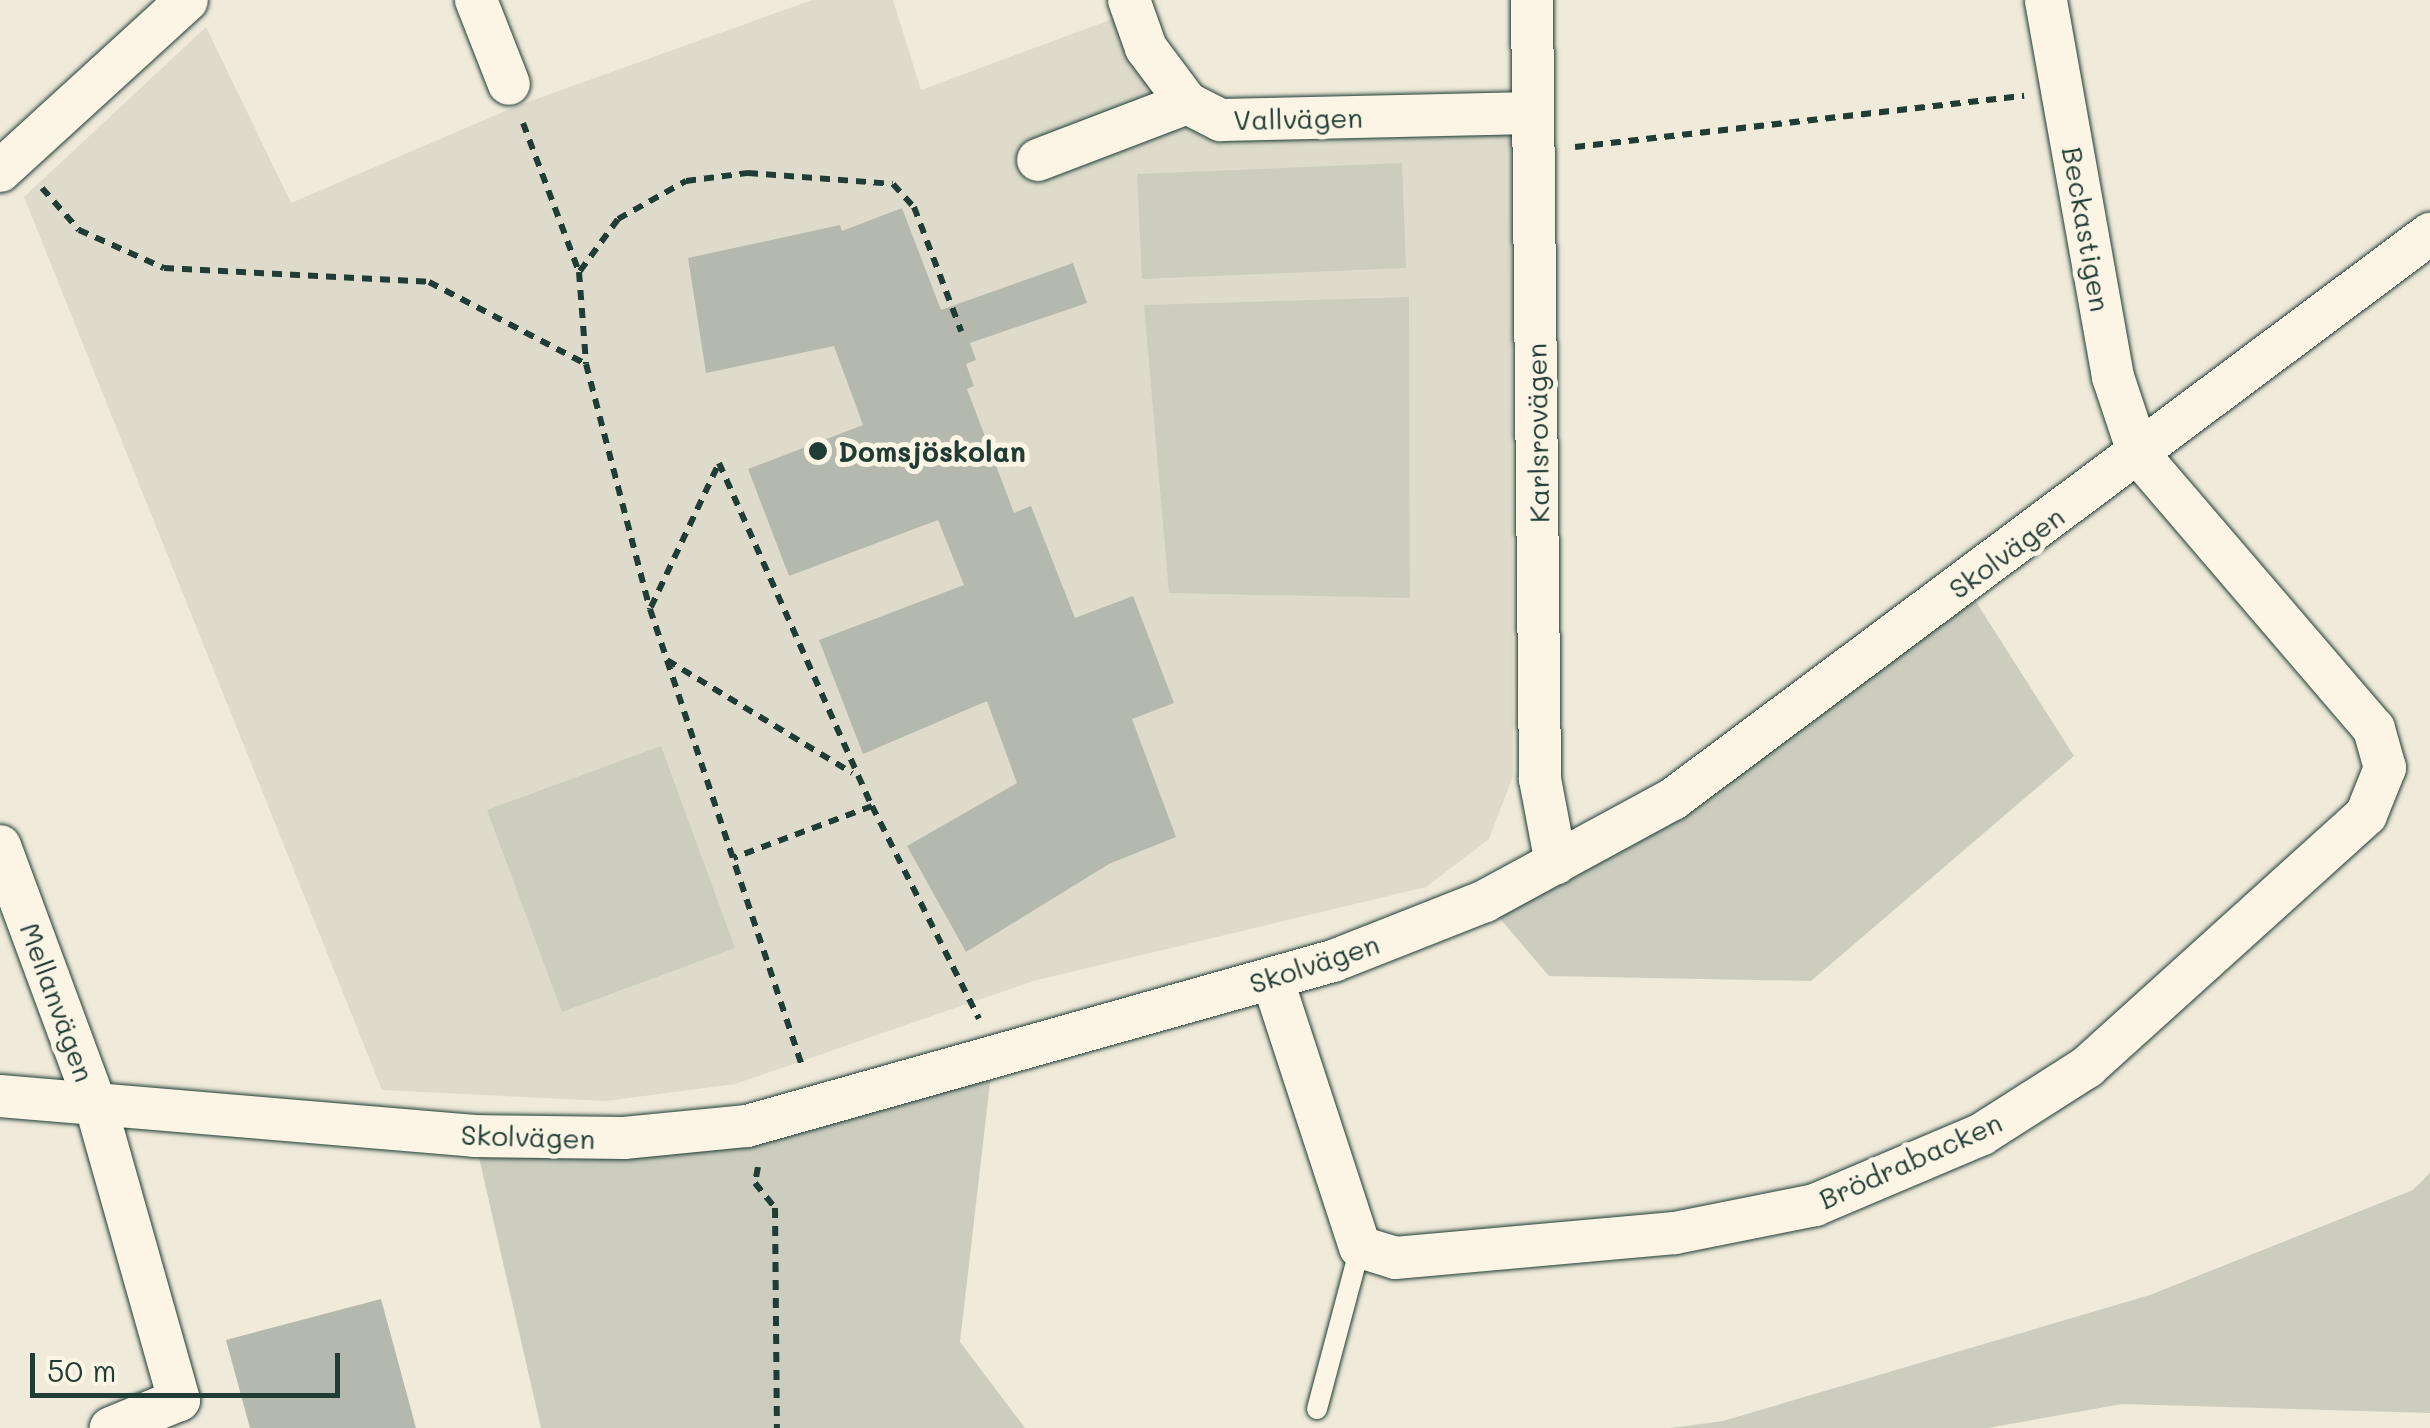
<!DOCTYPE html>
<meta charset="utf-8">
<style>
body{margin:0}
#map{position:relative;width:2430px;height:1428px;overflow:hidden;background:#efeada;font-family:Mali,sans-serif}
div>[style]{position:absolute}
.built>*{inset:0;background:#dedbcc}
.green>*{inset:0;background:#cccdbf}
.building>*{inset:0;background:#b5b9ad}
.path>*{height:6px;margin-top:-3px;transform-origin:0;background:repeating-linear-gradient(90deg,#1f3d34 0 10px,transparent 0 18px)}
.roads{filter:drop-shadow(0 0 2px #1f3d34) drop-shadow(0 0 2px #1f3d34)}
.lane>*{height:20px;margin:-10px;padding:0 10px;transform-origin:10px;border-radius:10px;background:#fcf5e5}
.street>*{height:42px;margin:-21px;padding:0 21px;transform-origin:21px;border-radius:21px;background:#fcf5e5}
.dots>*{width:28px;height:28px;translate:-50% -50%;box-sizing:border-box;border:5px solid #fcf5e5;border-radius:50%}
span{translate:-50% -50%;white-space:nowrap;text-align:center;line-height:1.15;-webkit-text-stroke:10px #fcf5e5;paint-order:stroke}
.street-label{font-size:28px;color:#1f3d34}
.poi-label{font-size:28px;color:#1f3d34;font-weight:700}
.left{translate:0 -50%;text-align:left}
.scale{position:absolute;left:30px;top:1353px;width:310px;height:45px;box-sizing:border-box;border:5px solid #1f3d34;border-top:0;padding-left:12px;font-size:30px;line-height:35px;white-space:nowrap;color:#1f3d34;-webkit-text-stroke:8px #fcf5e5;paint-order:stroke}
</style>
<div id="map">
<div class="built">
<div style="clip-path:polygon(812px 0,893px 0,921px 90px,1118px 17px,1169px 128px,1511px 125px,1513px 776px,1489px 839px,1426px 887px,1033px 981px,735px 1084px,606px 1101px,382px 1090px,24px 197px,206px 27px,291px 203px,517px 106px)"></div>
</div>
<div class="green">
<div style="clip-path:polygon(1402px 163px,1406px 268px,1142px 279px,1137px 174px)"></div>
<div style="clip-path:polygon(1409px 297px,1410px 598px,1169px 593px,1144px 305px)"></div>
<div style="clip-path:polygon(1964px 583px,2074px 756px,1811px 981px,1549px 976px,1485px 901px)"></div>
<div style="clip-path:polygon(661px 746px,735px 948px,562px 1012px,487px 810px)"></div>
<div style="clip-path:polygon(993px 1057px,960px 1342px,1025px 1428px,541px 1428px,474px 1136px,624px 1138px)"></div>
<div style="clip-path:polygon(2430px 1173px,2430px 1413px,2122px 1404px,1988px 1428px,1671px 1428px,1723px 1421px,2150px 1295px,2413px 1190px)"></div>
</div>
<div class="building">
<div style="clip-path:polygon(902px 208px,941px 310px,1073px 263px,1087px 303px,970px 343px,976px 360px,966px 364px,974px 386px,967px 389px,1014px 513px,1031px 506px,1075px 618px,1133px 596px,1174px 703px,1132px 719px,1176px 837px,1109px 864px,966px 952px,907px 846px,1017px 783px,987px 701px,863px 754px,819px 640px,964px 585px,938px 520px,789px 576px,748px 469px,863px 425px,834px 346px,706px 373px,688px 258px,840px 225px,842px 231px)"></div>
<div style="clip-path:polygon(381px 1299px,416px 1428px,250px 1428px,226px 1340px)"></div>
</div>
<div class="path">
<div style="left:523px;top:123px;width:159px;rotate:69.4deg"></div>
<div style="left:579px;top:272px;width:92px;rotate:85.6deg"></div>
<div style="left:586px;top:364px;width:253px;rotate:75.4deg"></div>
<div style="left:650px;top:609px;width:483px;rotate:71.6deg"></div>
<div style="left:1575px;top:147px;width:452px;rotate:-6.5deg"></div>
<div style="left:42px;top:188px;width:56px;rotate:48.6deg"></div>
<div style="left:79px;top:230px;width:93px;rotate:24.1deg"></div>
<div style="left:164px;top:268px;width:265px;rotate:3deg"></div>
<div style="left:429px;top:282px;width:177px;rotate:27.6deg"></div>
<div style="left:580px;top:271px;width:64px;rotate:-53.8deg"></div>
<div style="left:618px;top:219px;width:78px;rotate:-29.2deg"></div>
<div style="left:686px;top:181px;width:63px;rotate:-7.4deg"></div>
<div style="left:748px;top:173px;width:145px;rotate:4.3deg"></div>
<div style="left:893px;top:184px;width:31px;rotate:48deg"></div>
<div style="left:914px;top:207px;width:133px;rotate:69.2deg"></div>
<div style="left:719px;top:463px;width:376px;rotate:66deg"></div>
<div style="left:872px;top:806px;width:148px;rotate:159.5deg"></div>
<div style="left:651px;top:607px;width:157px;rotate:-64.7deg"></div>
<div style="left:667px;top:660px;width:217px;rotate:31.4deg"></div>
<div style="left:872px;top:806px;width:238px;rotate:63.3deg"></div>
<div style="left:758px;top:1167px;width:16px;rotate:101deg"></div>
<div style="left:755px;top:1183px;width:32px;rotate:51deg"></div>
<div style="left:775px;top:1208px;width:220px;rotate:89.5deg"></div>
</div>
<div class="roads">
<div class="lane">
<div style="left:1317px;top:1409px;width:168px;rotate:-75.1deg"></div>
</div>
<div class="street">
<div style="left:476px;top:0;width:90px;rotate:68.6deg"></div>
<div style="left:1129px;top:0;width:51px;rotate:70.5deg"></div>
<div style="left:1146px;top:48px;width:69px;rotate:53.3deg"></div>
<div style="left:1187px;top:103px;width:38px;rotate:27deg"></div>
<div style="left:1221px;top:120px;width:312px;rotate:-1.3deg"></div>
<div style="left:1532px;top:0;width:779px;rotate:89.41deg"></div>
<div style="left:1540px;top:779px;width:86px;rotate:79.3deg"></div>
<div style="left:1038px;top:160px;width:160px;rotate:-20.9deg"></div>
<div style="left:0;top:171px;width:253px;rotate:-42.4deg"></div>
<div style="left:0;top:846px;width:274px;rotate:69.7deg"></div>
<div style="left:95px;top:1103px;width:309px;rotate:74.2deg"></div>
<div style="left:179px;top:1400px;width:74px;rotate:157.6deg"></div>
<div style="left:1272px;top:978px;width:283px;rotate:71.9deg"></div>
<div style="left:1360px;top:1247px;width:37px;rotate:17deg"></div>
<div style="left:1395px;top:1258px;width:281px;rotate:-5.1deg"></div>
<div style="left:1675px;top:1233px;width:143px;rotate:-11.3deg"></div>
<div style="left:1815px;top:1205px;width:181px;rotate:-23deg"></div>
<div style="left:1982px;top:1134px;width:125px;rotate:-32.5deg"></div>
<div style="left:2087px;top:1067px;width:376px;rotate:-42.1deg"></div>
<div style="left:2366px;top:815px;width:51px;rotate:-68deg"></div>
<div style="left:2385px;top:768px;width:41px;rotate:-105.8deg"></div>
<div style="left:2374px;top:729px;width:361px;rotate:-130.6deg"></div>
<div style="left:2139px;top:455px;width:82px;rotate:-108.4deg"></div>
<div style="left:2113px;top:377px;width:383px;rotate:-100.1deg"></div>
<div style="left:0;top:1096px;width:476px;rotate:4.8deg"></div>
<div style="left:474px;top:1136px;width:150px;rotate:0.8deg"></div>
<div style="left:624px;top:1138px;width:124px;rotate:-5.6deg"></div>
<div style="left:747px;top:1126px;width:609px;rotate:-15.73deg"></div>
<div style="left:1333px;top:961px;width:163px;rotate:-21.5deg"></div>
<div style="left:1485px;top:901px;width:214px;rotate:-28.5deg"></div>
<div style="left:1673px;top:799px;width:945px;rotate:-36.74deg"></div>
</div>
</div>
<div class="dots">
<div style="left:818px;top:451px;background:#1f3d34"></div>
</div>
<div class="street-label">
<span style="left:1298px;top:118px;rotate:-1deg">Vallvägen</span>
<span style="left:2087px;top:229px;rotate:80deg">Beckastigen</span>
<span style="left:1537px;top:433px;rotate:-91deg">Karlsrovägen</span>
<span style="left:2006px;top:552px;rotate:-36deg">Skolvägen</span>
<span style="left:1314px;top:963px;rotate:-18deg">Skolvägen</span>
<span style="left:58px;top:1002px;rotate:70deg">Mellanvägen</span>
<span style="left:528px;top:1136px;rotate:2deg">Skolvägen</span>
<span style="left:1910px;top:1160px;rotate:-24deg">Brödrabacken</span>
</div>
<div class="poi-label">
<span class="left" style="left:838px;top:451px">Domsjöskolan</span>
</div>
<div class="scale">50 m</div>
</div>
